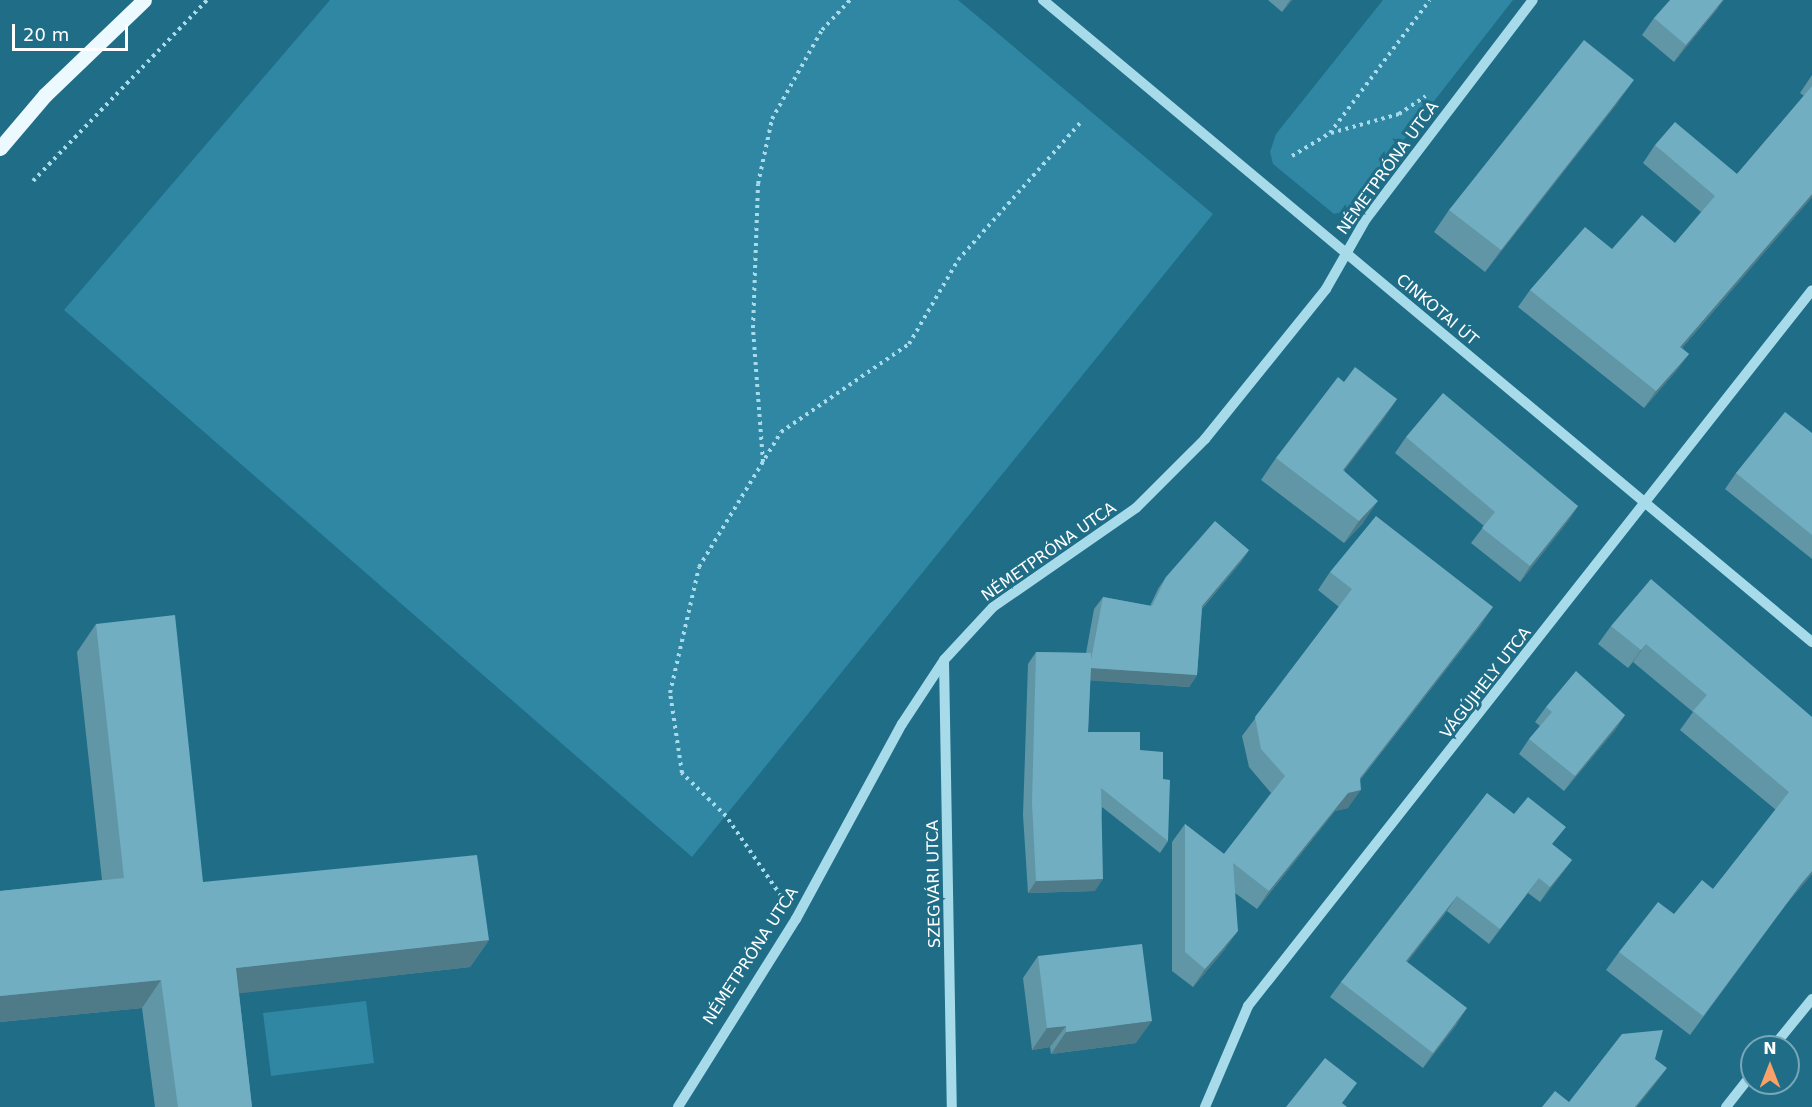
<!DOCTYPE html>
<meta charset="utf-8">
<style>
body{margin:0}
#map{position:relative;width:1812px;height:1107px;overflow:hidden;background:#1f6d87;font-family:"DejaVu Sans",sans-serif}
div>[style]{position:absolute}
.green>*{inset:0;background:#2f87a3}
.path>*{height:4px;margin-top:-2px;transform-origin:0;background:repeating-linear-gradient(90deg,#a8dbea 0 3px,transparent 0 7.5px)}
.minor>*{height:10px;margin:-5px;padding:0 5px;transform-origin:5px;border-radius:5px;background:#a8dbea}
.major>*{height:15px;margin:-7.5px;padding:0 7.5px;transform-origin:7.5px;border-radius:7.5px;background:#ecf9fe}
.wall>*{inset:0;background:#6196a7}
.shaded-wall>*{inset:0;background:#4f7a88}
.building>*{inset:0;background:#71aec2}
span{translate:-50% -50%;white-space:nowrap;text-align:center;line-height:1.15;-webkit-text-stroke:6px #1f6d87;paint-order:stroke}
.street-label{font-size:16px;color:#fff}
.north{position:absolute;left:1740px;top:1035px;width:60px;height:60px;box-sizing:border-box;background:#1f6d87;border:2px solid #79a7b7;border-radius:50%;rotate:0deg;font-size:16px;font-weight:700;line-height:24px;text-align:center;color:#fff}
.north::after{content:'';display:block;margin:auto;width:21px;height:27px;background:#f9a268;clip-path:polygon(50% 0,100% 100%,50% 72%,0 100%)}
.scale{position:absolute;left:12px;top:24px;width:116px;height:27px;box-sizing:border-box;border:3px solid #fff;border-top:0;padding-left:8px;font-size:18px;line-height:21px;white-space:nowrap;color:#fff;-webkit-text-stroke:4px #1f6d87;paint-order:stroke}
</style>
<div id="map">
<div class="green">
<div style="clip-path:polygon(330px 0,958px 0,1213px 214px,692px 857px,64px 310px)"></div>
<div style="clip-path:polygon(1383px 0,1513px 0,1349px 210px,1334px 214px,1273px 164px,1270px 152px,1276px 134px)"></div>
<div style="clip-path:polygon(366px 1001px,374px 1063px,271px 1076px,263px 1013px)"></div>
</div>
<div class="path">
<div style="left:1331px;top:133px;width:71px;rotate:-15.6deg"></div>
<div style="left:1399px;top:114px;width:32px;rotate:-34deg"></div>
<div style="left:1292px;top:156px;width:44px;rotate:-31.2deg"></div>
<div style="left:1330px;top:133px;width:166px;rotate:-53.1deg"></div>
<div style="left:33px;top:181px;width:251px;rotate:-46.1deg"></div>
<div style="left:763px;top:462px;width:134px;rotate:-94.3deg"></div>
<div style="left:753px;top:328px;width:144px;rotate:-88deg"></div>
<div style="left:758px;top:184px;width:66px;rotate:-77.8deg"></div>
<div style="left:772px;top:119px;width:102px;rotate:-60.7deg"></div>
<div style="left:822px;top:30px;width:41px;rotate:-47deg"></div>
<div style="left:781px;top:896px;width:97px;rotate:-124.5deg"></div>
<div style="left:726px;top:816px;width:62px;rotate:-135.7deg"></div>
<div style="left:682px;top:773px;width:81px;rotate:-98.5deg"></div>
<div style="left:670px;top:693px;width:129px;rotate:-77deg"></div>
<div style="left:699px;top:567px;width:158px;rotate:-58.7deg"></div>
<div style="left:781px;top:432px;width:155px;rotate:-34.5deg"></div>
<div style="left:909px;top:344px;width:97px;rotate:-59.7deg"></div>
<div style="left:958px;top:260px;width:185px;rotate:-48.3deg"></div>
</div>
<div class="minor">
<div style="left:1043px;top:0;width:1002px;rotate:39.86deg"></div>
<div style="left:944px;top:661px;width:446px;rotate:89deg"></div>
<div style="left:1773px;top:1047px;width:62px;rotate:-50.9deg"></div>
<div style="left:678px;top:1107px;width:222px;rotate:-57.9deg"></div>
<div style="left:796px;top:919px;width:222px;rotate:-61.5deg"></div>
<div style="left:902px;top:724px;width:77px;rotate:-56.7deg"></div>
<div style="left:944px;top:660px;width:72px;rotate:-47.2deg"></div>
<div style="left:993px;top:607px;width:174px;rotate:-34.7deg"></div>
<div style="left:1136px;top:508px;width:98px;rotate:-45deg"></div>
<div style="left:1205px;top:439px;width:193px;rotate:-51.1deg"></div>
<div style="left:1326px;top:289px;width:81px;rotate:-60.3deg"></div>
<div style="left:1366px;top:219px;width:275px;rotate:-52.7deg"></div>
<div style="left:1205px;top:1107px;width:110px;rotate:-66.9deg"></div>
<div style="left:1248px;top:1006px;width:911px;rotate:-51.77deg"></div>
<div style="left:1726px;top:1107px;width:42px;rotate:-51.8deg"></div>
</div>
<div class="major">
<div style="left:0;top:148px;width:70px;rotate:-49.7deg"></div>
<div style="left:45px;top:95px;width:137px;rotate:-43.8deg"></div>
</div>
<div class="wall">
<div style="clip-path:polygon(1268px 0,1292px 0,1282px 12px)"></div>
<div style="clip-path:polygon(1718px 8px,1674px 62px,1642px 35px,1654px 18px)"></div>
<div style="clip-path:polygon(1812px 75px,1812px 197px,1682px 348px,1689px 354px,1676px 371px,1644px 408px,1518px 307px,1530px 290px,1612px 249px,1675px 243px,1701px 212px,1643px 163px,1655px 145px,1737px 174px,1804px 96px,1800px 93px)"></div>
<div style="clip-path:polygon(1619px 101px,1485px 272px,1434px 232px,1449px 210px)"></div>
<div style="clip-path:polygon(1344px 382px,1397px 399px,1382px 421px,1344px 470px,1363px 523px,1344px 543px,1261px 480px,1276px 458px)"></div>
<div style="clip-path:polygon(1812px 433px,1812px 559px,1725px 489px,1736px 473px)"></div>
<div style="clip-path:polygon(1406px 437px,1578px 506px,1568px 521px,1520px 582px,1471px 543px,1484px 526px,1395px 453px)"></div>
<div style="clip-path:polygon(1249px 550px,1241px 562px,1202px 609px,1197px 675px,1189px 687px,1090px 680px,1088px 732px,1140px 750px,1163px 779px,1168px 841px,1160px 853px,1102px 807px,1095px 891px,1028px 893px,1023px 815px,1028px 664px,1036px 652px,1086px 653px,1094px 609px,1103px 597px,1150px 606px,1158px 589px,1166px 577px)"></div>
<div style="clip-path:polygon(1330px 572px,1481px 625px,1360px 780px,1348px 808px,1335px 811px,1257px 909px,1235px 893px,1225px 949px,1193px 987px,1172px 971px,1172px 842px,1185px 824px,1224px 854px,1271px 793px,1249px 767px,1242px 736px,1339px 607px,1318px 590px)"></div>
<div style="clip-path:polygon(96px 624px,203px 882px,489px 940px,470px 967px,239px 993px,252px 1107px,155px 1107px,142px 1008px,0 1022px,0 891px,102px 880px,77px 652px)"></div>
<div style="clip-path:polygon(1611px 626px,1812px 717px,1812px 874px,1788px 902px,1690px 1035px,1606px 970px,1619px 952px,1674px 914px,1713px 889px,1776px 810px,1680px 730px,1693px 712px,1633px 662px,1628px 668px,1598px 644px)"></div>
<div style="clip-path:polygon(1546px 707px,1625px 715px,1615px 730px,1564px 791px,1519px 754px,1529px 739px,1540px 726px,1535px 722px)"></div>
<div style="clip-path:polygon(1514px 814px,1572px 860px,1540px 902px,1528px 893px,1489px 944px,1447px 911px,1407px 962px,1457px 1024px,1423px 1068px,1330px 997px,1341px 982px)"></div>
<div style="clip-path:polygon(1038px 956px,1136px 1043px,1051px 1054px,1050px 1047px,1032px 1050px,1023px 978px)"></div>
</div>
<div class="shaded-wall">
<div style="clip-path:polygon(1290px 0,1292px 0,1282px 12px)"></div>
<div style="clip-path:polygon(1723px 0,1724px 0,1718px 8px,1674px 62px,1686px 45px)"></div>
<div style="clip-path:polygon(1634px 80px,1619px 101px,1485px 272px,1501px 250px)"></div>
<div style="clip-path:polygon(1812px 194px,1812px 197px,1668px 364px,1680px 347px)"></div>
<div style="clip-path:polygon(1689px 354px,1676px 371px,1644px 408px,1656px 391px)"></div>
<div style="clip-path:polygon(1397px 399px,1382px 421px,1329px 491px,1343px 470px)"></div>
<div style="clip-path:polygon(1378px 501px,1363px 523px,1344px 543px,1359px 521px)"></div>
<div style="clip-path:polygon(1578px 506px,1568px 521px,1520px 582px,1530px 566px)"></div>
<div style="clip-path:polygon(1249px 550px,1241px 562px,1194px 618px,1202px 606px)"></div>
<div style="clip-path:polygon(1493px 607px,1481px 625px,1350px 792px,1361px 790px,1348px 808px,1335px 811px,1257px 909px,1269px 891px,1360px 778px)"></div>
<div style="clip-path:polygon(1646px 644px,1633px 662px,1628px 668px,1641px 650px)"></div>
<div style="clip-path:polygon(1091px 668px,1197px 675px,1189px 687px,1082px 680px)"></div>
<div style="clip-path:polygon(1625px 715px,1615px 730px,1564px 791px,1575px 776px)"></div>
<div style="clip-path:polygon(1572px 860px,1561px 875px,1540px 902px,1550px 887px)"></div>
<div style="clip-path:polygon(1812px 871px,1812px 874px,1788px 902px,1690px 1035px,1801px 884px)"></div>
<div style="clip-path:polygon(1539px 878px,1528px 893px,1489px 944px,1500px 929px)"></div>
<div style="clip-path:polygon(1103px 879px,1095px 891px,1028px 893px,1036px 881px)"></div>
<div style="clip-path:polygon(1457px 896px,1447px 911px,1396px 977px,1406px 961px)"></div>
<div style="clip-path:polygon(1238px 931px,1225px 949px,1193px 987px,1205px 969px)"></div>
<div style="clip-path:polygon(489px 940px,470px 967px,217px 996px,236px 968px)"></div>
<div style="clip-path:polygon(161px 980px,142px 1008px,0 1022px,0 996px)"></div>
<div style="clip-path:polygon(1467px 1008px,1457px 1024px,1423px 1068px,1433px 1053px)"></div>
<div style="clip-path:polygon(1152px 1021px,1136px 1043px,1051px 1054px,1066px 1032px)"></div>
<div style="clip-path:polygon(1066px 1026px,1050px 1047px,1032px 1050px,1047px 1028px)"></div>
<div style="clip-path:polygon(1667px 1068px,1656px 1083px,1637px 1107px,1635px 1107px)"></div>
</div>
<div class="building">
<div style="clip-path:polygon(1670px 0,1723px 0,1686px 45px,1654px 18px)"></div>
<div style="clip-path:polygon(1584px 40px,1634px 80px,1501px 250px,1449px 210px)"></div>
<div style="clip-path:polygon(1812px 86px,1812px 194px,1680px 347px,1689px 354px,1656px 391px,1530px 290px,1585px 227px,1612px 249px,1642px 215px,1675px 243px,1715px 196px,1655px 145px,1675px 122px,1737px 174px)"></div>
<div style="clip-path:polygon(1355px 367px,1397px 399px,1343px 470px,1378px 501px,1359px 521px,1276px 458px,1338px 377px,1344px 382px)"></div>
<div style="clip-path:polygon(1443px 393px,1578px 506px,1530px 566px,1482px 528px,1495px 512px,1406px 437px)"></div>
<div style="clip-path:polygon(1785px 412px,1812px 433px,1812px 535px,1736px 473px)"></div>
<div style="clip-path:polygon(1376px 516px,1493px 607px,1360px 778px,1361px 790px,1348px 793px,1269px 891px,1233px 863px,1238px 931px,1205px 969px,1185px 952px,1185px 824px,1224px 854px,1285px 776px,1261px 749px,1255px 717px,1352px 589px,1330px 572px)"></div>
<div style="clip-path:polygon(1215px 521px,1249px 550px,1202px 606px,1197px 675px,1091px 668px,1088px 732px,1140px 732px,1140px 750px,1163px 752px,1163px 779px,1170px 780px,1168px 841px,1101px 788px,1103px 879px,1036px 881px,1032px 803px,1036px 652px,1091px 653px,1091px 660px,1103px 597px,1152px 606px,1166px 577px)"></div>
<div style="clip-path:polygon(1651px 579px,1812px 717px,1812px 871px,1801px 884px,1703px 1016px,1619px 952px,1658px 902px,1674px 914px,1702px 880px,1713px 889px,1789px 792px,1693px 711px,1707px 695px,1646px 644px,1641px 650px,1611px 626px)"></div>
<div style="clip-path:polygon(175px 615px,203px 882px,477px 855px,489px 940px,236px 968px,252px 1107px,178px 1107px,161px 980px,0 996px,0 891px,124px 878px,96px 624px)"></div>
<div style="clip-path:polygon(1576px 671px,1625px 715px,1575px 776px,1529px 739px,1552px 712px,1546px 707px)"></div>
<div style="clip-path:polygon(1487px 793px,1514px 814px,1528px 797px,1566px 827px,1552px 844px,1572px 860px,1550px 887px,1539px 878px,1500px 929px,1457px 896px,1406px 961px,1467px 1008px,1433px 1053px,1341px 982px)"></div>
<div style="clip-path:polygon(1142px 944px,1152px 1021px,1066px 1032px,1066px 1026px,1047px 1028px,1038px 956px)"></div>
<div style="clip-path:polygon(1663px 1030px,1655px 1059px,1667px 1068px,1635px 1107px,1542px 1107px,1555px 1091px,1569px 1102px,1622px 1034px)"></div>
<div style="clip-path:polygon(1325px 1058px,1357px 1083px,1342px 1103px,1347px 1107px,1286px 1107px)"></div>
</div>
<div class="street-label">
<span style="left:1388px;top:168px;rotate:-54deg">NÉMETPRÓNA UTCA</span>
<span style="left:1437px;top:310px;rotate:40deg">CINKOTAI ÚT</span>
<span style="left:1049px;top:552px;rotate:-35deg">NÉMETPRÓNA UTCA</span>
<span style="left:1486px;top:683px;rotate:-52deg">VÁGÚJHELY UTCA</span>
<span style="left:934px;top:884px;rotate:-91deg">SZEGVÁRI UTCA</span>
<span style="left:751px;top:956px;rotate:-57deg">NÉMETPRÓNA UTCA</span>
</div>
<div class="north">N</div>
<div class="scale">20 m</div>
</div>
